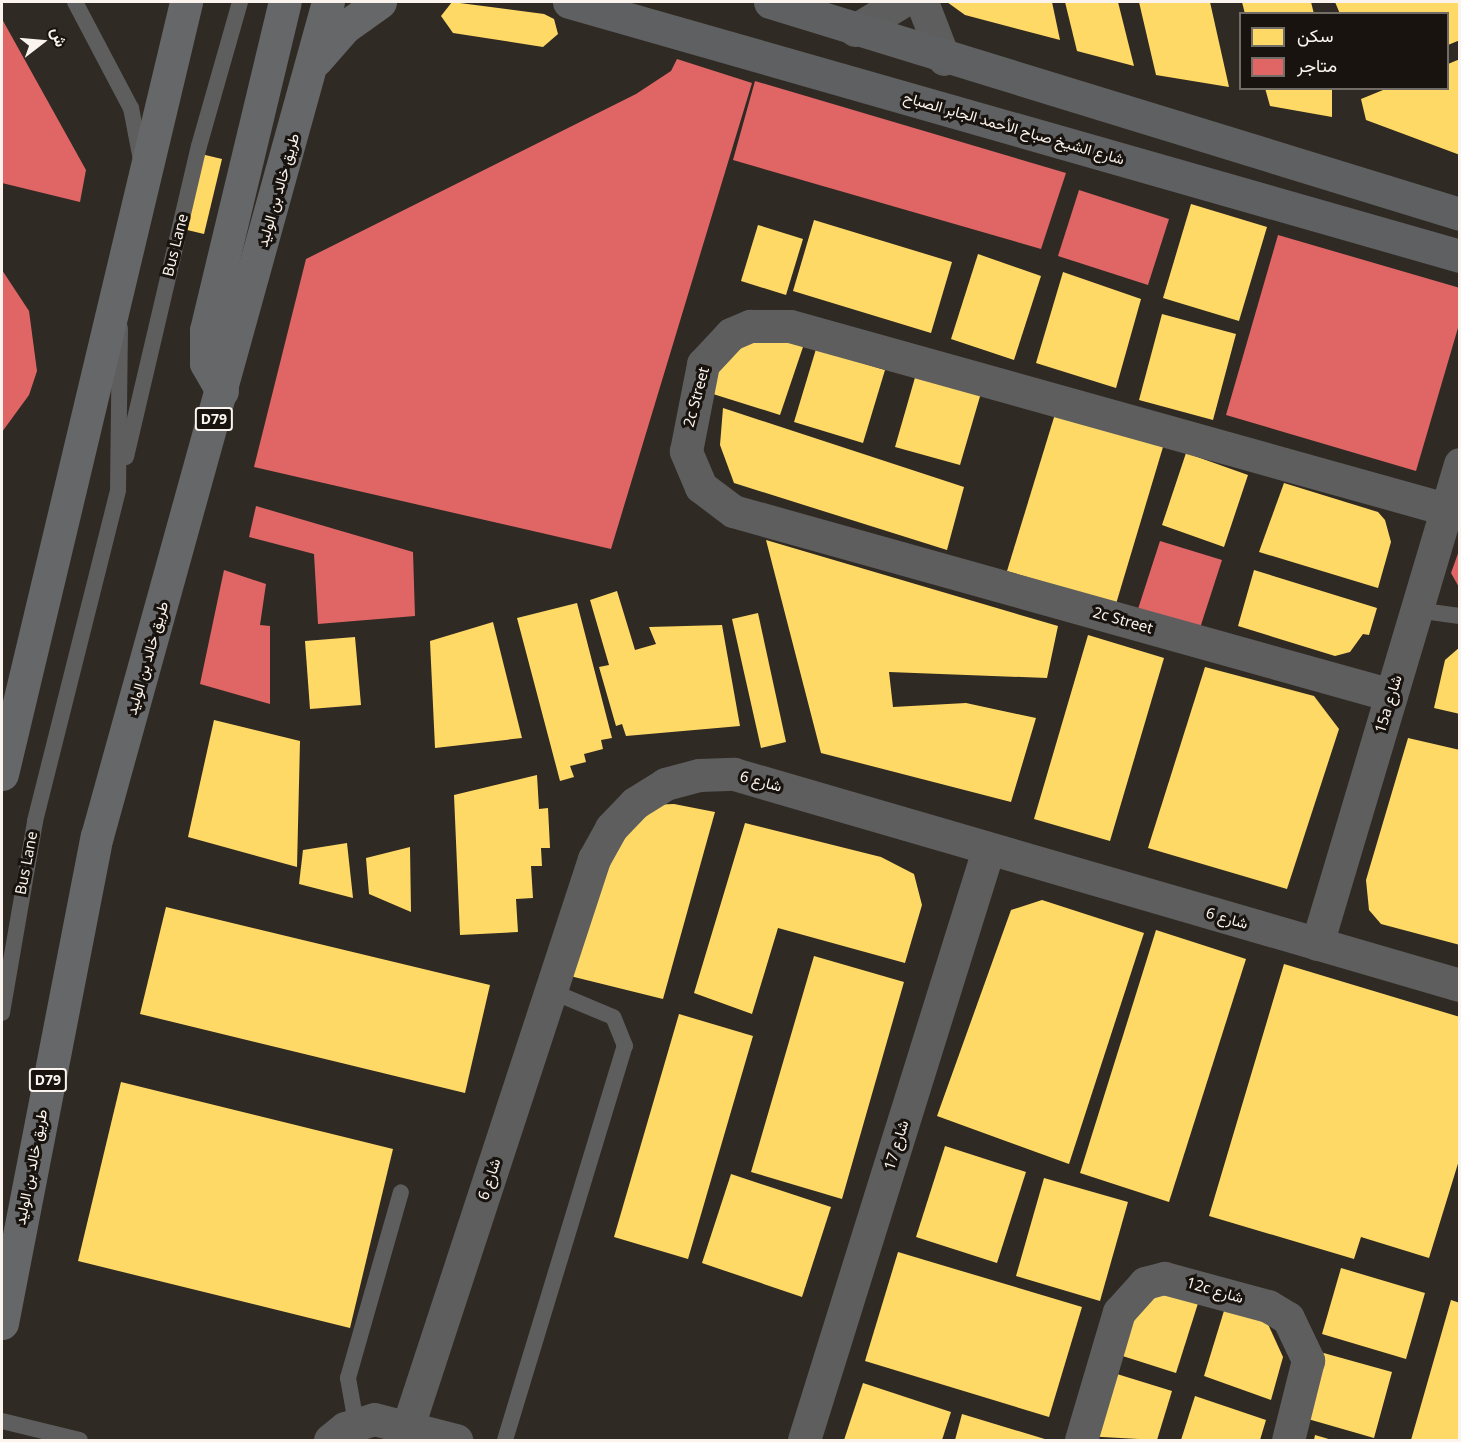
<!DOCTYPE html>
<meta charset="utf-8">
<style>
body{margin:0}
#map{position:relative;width:1461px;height:1442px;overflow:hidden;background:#302a24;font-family:"Noto Sans",Vazirmatn,sans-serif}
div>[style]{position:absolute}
.homes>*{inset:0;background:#ffd966}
.shops>*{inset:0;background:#e06666}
.lane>*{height:16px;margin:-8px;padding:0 8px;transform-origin:8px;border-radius:8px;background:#5e5e5e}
.street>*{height:33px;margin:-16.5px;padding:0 16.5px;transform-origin:16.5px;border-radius:16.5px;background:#5e5e5e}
.secondary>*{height:33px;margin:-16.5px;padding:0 16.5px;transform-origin:16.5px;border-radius:16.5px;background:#5f6061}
.primary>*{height:33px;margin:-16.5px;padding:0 16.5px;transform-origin:16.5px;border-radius:16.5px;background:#666769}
span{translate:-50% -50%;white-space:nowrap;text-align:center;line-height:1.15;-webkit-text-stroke:6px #18130e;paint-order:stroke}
.shield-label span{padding:2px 4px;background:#18130e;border:2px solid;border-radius:4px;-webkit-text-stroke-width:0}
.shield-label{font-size:14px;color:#fbf3ed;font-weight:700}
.street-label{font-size:15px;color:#fbf3ed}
.frame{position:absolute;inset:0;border:3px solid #fbf3ed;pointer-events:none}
.legend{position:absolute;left:1239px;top:12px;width:210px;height:78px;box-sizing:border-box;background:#18130e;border:2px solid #736d67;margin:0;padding:8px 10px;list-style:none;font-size:18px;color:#fbf3ed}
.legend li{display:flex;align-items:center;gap:12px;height:30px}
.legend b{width:30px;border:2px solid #736d67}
.north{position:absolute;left:12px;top:12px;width:60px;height:60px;-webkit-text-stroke:4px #18130e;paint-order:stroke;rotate:74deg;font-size:16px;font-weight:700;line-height:24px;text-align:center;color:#fbf3ed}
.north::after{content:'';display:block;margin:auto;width:21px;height:27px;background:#fbf3ed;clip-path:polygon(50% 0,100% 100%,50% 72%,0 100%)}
</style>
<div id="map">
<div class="homes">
<div style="clip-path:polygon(452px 2px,544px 14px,554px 19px,558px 34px,543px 47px,453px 33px,441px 16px)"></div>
<div style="clip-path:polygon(947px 2px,1052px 2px,1060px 40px,965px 15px)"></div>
<div style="clip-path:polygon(1065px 2px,1118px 2px,1134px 66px,1077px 51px)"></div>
<div style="clip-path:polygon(1139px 2px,1210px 2px,1229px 87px,1156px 75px)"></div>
<div style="clip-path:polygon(1242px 2px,1311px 2px,1314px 14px,1245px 14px)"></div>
<div style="clip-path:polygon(1335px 2px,1460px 2px,1460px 40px,1448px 45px,1448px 14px,1340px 14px)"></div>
<div style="clip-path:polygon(1460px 59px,1460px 155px,1366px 120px,1361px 99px,1388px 88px,1448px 88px,1448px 64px)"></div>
<div style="clip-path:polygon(1265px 88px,1332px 88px,1332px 117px,1270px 106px)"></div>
<div style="clip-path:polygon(201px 154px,222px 159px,204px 234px,183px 229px)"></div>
<div style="clip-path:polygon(1191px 204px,1267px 227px,1239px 321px,1163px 298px)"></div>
<div style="clip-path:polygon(814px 220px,952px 262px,931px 333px,793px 291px)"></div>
<div style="clip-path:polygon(758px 225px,803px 239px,786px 295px,741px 281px)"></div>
<div style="clip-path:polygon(978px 254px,1041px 276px,1014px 360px,951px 339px)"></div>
<div style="clip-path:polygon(1063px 272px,1141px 299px,1116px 388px,1036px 363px)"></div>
<div style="clip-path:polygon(1162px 314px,1236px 334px,1213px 420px,1139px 400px)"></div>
<div style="clip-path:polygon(736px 338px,804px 344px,780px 415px,713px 394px,722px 355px)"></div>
<div style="clip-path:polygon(816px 349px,885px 370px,863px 443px,794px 422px)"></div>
<div style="clip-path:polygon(916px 374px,981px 393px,960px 465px,895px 447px)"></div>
<div style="clip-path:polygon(723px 408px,964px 487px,947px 550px,734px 483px,720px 445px)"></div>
<div style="clip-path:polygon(1055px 414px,1163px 447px,1116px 604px,1007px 571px)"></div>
<div style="clip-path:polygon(1186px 453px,1248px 475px,1224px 547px,1162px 525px)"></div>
<div style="clip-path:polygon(1284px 483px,1378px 512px,1385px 520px,1391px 542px,1378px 588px,1259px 552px)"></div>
<div style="clip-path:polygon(766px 540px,1058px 626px,1047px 678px,889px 672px,893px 707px,966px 703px,1036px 718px,1011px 802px,821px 753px)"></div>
<div style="clip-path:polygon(1254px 570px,1377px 608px,1369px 635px,1363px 634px,1350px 652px,1335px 656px,1238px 626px)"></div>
<div style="clip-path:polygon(617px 591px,635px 650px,656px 644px,649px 627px,722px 625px,740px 726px,626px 736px,622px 724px,616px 726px,599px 667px,609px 665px,590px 600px)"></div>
<div style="clip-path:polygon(577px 603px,612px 738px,601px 740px,603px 749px,584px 754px,586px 762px,570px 766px,574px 777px,560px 781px,517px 618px)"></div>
<div style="clip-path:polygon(758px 613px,786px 742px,761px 748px,732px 619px)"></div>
<div style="clip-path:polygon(493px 622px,522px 738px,435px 748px,430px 641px)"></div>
<div style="clip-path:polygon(1088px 635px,1164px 658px,1110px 841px,1034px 819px)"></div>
<div style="clip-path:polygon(355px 637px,361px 705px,310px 709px,305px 641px)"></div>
<div style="clip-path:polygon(1460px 647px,1460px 714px,1434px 708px,1445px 660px)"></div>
<div style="clip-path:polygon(1205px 667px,1314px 696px,1339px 729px,1287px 889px,1148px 848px)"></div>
<div style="clip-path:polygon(214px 720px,300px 741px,297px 867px,188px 837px)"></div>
<div style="clip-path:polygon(1408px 738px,1460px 750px,1460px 945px,1381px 924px,1369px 910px,1366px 880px)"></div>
<div style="clip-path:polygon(537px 775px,539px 809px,548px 808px,550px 848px,541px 848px,542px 866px,531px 866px,533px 898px,516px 899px,518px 932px,460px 935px,454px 795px)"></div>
<div style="clip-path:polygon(674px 804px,715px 812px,663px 999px,566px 975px,608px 834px,649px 805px)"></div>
<div style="clip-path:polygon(745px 823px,881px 857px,914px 874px,922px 905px,905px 963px,778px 928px,752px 1014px,694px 993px)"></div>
<div style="clip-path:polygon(347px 843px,353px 898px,299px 884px,303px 850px)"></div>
<div style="clip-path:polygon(410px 847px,411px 912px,369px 894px,366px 858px)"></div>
<div style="clip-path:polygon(1042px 900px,1144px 933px,1069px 1164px,937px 1116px,1011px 910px)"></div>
<div style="clip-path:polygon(166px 907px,490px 985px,465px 1093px,140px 1014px)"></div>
<div style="clip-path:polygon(1156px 930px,1246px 959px,1169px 1202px,1080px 1173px)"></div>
<div style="clip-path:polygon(814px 956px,904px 982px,842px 1199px,751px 1172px)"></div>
<div style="clip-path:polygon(1284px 964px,1460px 1017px,1460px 1157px,1429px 1258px,1361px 1237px,1354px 1259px,1209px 1216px)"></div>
<div style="clip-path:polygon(679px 1014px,753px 1036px,688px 1259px,614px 1237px)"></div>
<div style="clip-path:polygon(121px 1082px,393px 1149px,350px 1328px,78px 1261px)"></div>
<div style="clip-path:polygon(945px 1146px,1026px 1172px,997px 1263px,916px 1237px)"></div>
<div style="clip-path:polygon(731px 1174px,831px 1207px,802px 1297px,702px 1263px)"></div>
<div style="clip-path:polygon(1044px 1178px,1128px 1202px,1100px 1301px,1016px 1276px)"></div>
<div style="clip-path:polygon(898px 1252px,1082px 1307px,1049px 1417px,865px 1361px)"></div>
<div style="clip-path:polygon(1341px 1268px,1425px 1293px,1406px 1359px,1322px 1334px)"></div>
<div style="clip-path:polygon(1155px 1283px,1200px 1297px,1176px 1373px,1110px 1352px)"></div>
<div style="clip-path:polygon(1451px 1300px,1460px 1303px,1460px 1440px,1411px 1440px)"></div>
<div style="clip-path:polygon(1227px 1301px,1262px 1311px,1283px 1357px,1271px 1400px,1204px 1376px)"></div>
<div style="clip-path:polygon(1320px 1352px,1392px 1372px,1374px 1438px,1301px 1417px)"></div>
<div style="clip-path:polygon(1104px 1370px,1172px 1391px,1157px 1440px,1084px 1436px)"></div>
<div style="clip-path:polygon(863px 1383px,951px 1412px,942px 1440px,844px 1440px)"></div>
<div style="clip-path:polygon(1195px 1396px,1266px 1420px,1260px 1440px,1181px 1440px)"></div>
<div style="clip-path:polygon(962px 1414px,1048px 1440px,955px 1440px)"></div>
<div style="clip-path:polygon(1315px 1435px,1332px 1440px,1314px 1440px)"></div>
</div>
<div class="shops">
<div style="clip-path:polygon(2px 19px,86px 170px,80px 202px,2px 183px)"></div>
<div style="clip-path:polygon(677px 59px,752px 83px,611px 549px,254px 467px,306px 259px,636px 94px,671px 71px)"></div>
<div style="clip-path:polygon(755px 81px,1066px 173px,1041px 249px,733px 160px)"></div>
<div style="clip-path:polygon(1079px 190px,1169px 219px,1148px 285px,1058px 256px)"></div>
<div style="clip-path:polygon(1278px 235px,1460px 288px,1460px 321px,1416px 471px,1226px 415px)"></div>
<div style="clip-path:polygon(2px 270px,29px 311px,37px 371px,29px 395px,2px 432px)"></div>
<div style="clip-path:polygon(256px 506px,413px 552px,415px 616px,318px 624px,314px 554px,249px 537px)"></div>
<div style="clip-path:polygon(1160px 541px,1222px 560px,1200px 628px,1138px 609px)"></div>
<div style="clip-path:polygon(1460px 548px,1460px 589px,1451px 573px)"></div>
<div style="clip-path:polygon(224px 570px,266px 584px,260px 625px,270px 626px,270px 704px,200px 684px)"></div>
</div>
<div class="lane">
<div style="left:75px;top:2px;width:120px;rotate:62.2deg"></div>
<div style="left:131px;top:108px;width:53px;rotate:79.1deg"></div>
<div style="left:126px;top:457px;width:319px;rotate:-76.8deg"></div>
<div style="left:199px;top:146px;width:150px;rotate:-74.1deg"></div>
<div style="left:1416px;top:610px;width:44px;rotate:7.8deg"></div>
<div style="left:2px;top:1013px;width:195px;rotate:-80.2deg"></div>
<div style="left:35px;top:821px;width:341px;rotate:-75.9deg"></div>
<div style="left:118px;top:490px;width:162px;rotate:-89.3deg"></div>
<div style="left:2px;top:1421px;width:80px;rotate:13.7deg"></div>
<div style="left:356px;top:1423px;width:46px;rotate:-100.1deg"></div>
<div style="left:348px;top:1378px;width:193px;rotate:-74.1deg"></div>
<div style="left:505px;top:1440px;width:412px;rotate:-73.1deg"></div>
<div style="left:625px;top:1046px;width:31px;rotate:-112deg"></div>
<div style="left:613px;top:1017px;width:67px;rotate:-157.2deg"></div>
</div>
<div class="street">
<div style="left:922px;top:2px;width:61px;rotate:68.9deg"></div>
<div style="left:855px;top:30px;width:54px;rotate:-31.3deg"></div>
<div style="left:1391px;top:695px;width:683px;rotate:-164.38deg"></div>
<div style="left:733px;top:511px;width:40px;rotate:-143deg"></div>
<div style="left:701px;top:487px;width:39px;rotate:-113deg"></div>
<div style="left:686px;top:451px;width:89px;rotate:-78.9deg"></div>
<div style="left:703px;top:364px;width:41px;rotate:-47deg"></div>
<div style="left:731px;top:334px;width:21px;rotate:-23deg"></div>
<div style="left:750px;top:326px;width:40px"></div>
<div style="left:790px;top:326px;width:681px;rotate:15.59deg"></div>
<div style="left:1317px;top:944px;width:501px;rotate:-73.41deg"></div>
<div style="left:408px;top:1426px;width:597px;rotate:-71.84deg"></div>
<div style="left:594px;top:859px;width:35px;rotate:-61deg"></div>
<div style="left:611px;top:828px;width:35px;rotate:-46deg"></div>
<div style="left:635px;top:803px;width:36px;rotate:-32deg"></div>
<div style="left:665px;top:784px;width:35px;rotate:-15deg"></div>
<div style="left:699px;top:775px;width:35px;rotate:-2deg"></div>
<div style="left:734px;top:774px;width:756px;rotate:16.21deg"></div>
<div style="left:330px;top:1440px;width:19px;rotate:-39deg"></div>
<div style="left:345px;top:1428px;width:30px;rotate:-17deg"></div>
<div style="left:374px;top:1419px;width:85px;rotate:14.4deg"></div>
<div style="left:804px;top:1440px;width:618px;rotate:-72.68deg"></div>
<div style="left:1081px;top:1440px;width:134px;rotate:-73.5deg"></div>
<div style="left:1119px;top:1312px;width:39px;rotate:-48deg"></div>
<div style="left:1145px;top:1283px;width:20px;rotate:-15deg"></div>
<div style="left:1164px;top:1278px;width:108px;rotate:15.1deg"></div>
<div style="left:1268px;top:1306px;width:23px;rotate:31deg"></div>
<div style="left:1288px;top:1318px;width:47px;rotate:64.5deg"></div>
<div style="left:1308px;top:1360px;width:82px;rotate:104deg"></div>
</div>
<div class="secondary">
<div style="left:569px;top:2px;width:926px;rotate:15.91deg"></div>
<div style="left:770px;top:2px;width:722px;rotate:17.08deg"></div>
</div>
<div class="primary">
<div style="left:316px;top:60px;width:44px;rotate:-48.7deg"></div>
<div style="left:345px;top:27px;width:43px;rotate:-35.5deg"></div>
<div style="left:222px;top:391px;width:32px;rotate:-120deg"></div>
<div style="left:206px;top:363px;width:33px;rotate:-90deg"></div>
<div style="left:206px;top:330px;width:337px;rotate:-76.5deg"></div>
<div style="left:2px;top:774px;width:794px;rotate:-76.59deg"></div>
<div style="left:2px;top:1323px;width:496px;rotate:-79deg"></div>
<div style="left:97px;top:836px;width:865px;rotate:-74.52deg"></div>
</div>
<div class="shield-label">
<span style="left:214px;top:419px">D79</span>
<span style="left:48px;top:1080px">D79</span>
</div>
<div class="street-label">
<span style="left:1014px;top:128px;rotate:16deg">شارع الشيخ صباح الأحمد الجابر الصباح</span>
<span style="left:278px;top:190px;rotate:-74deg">طريق خالد بن الوليد</span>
<span style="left:175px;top:245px;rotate:-76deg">Bus Lane</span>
<span style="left:696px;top:397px;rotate:-75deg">2c Street</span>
<span style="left:1123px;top:620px;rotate:16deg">2c Street</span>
<span style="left:147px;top:658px;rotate:-74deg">طريق خالد بن الوليد</span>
<span style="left:1388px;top:704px;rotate:-73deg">15a شارع</span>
<span style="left:761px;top:781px;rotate:15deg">شارع 6</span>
<span style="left:26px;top:863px;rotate:-79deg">Bus Lane</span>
<span style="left:1227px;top:918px;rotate:16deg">شارع 6</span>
<span style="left:896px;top:1145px;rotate:-73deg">شارع 17</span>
<span style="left:31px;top:1167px;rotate:-79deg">طريق خالد بن الوليد</span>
<span style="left:489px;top:1179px;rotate:-72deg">شارع 6</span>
<span style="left:1215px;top:1290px;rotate:16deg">12c شارع</span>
</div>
<div class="frame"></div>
<ul class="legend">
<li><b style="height:16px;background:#ffd966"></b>سكن</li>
<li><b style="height:16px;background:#e06666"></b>متاجر</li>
</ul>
<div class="north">ش</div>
</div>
